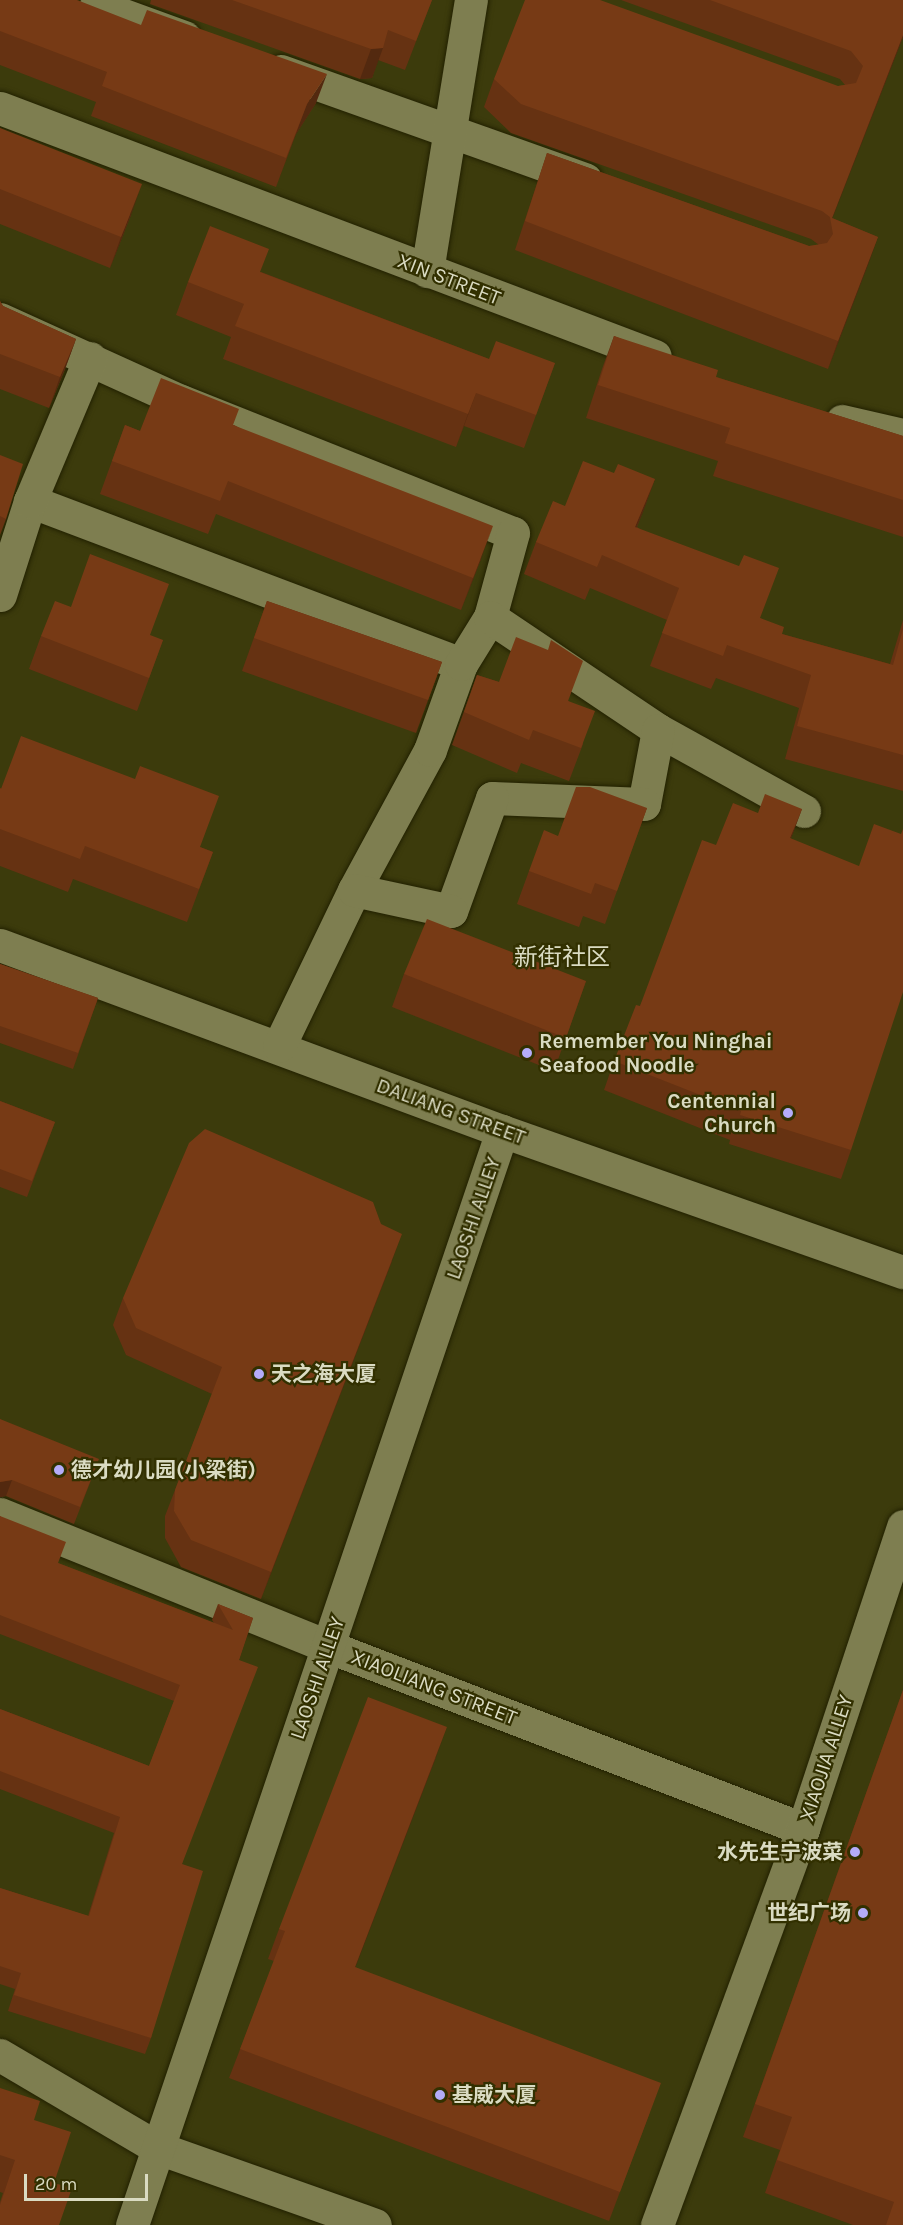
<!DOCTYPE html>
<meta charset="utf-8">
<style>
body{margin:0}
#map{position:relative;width:903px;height:2225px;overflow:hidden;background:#3c3b0c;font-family:Karla,"Noto Sans SC",sans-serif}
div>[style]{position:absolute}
.roads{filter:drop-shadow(0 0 2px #222100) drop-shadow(0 0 2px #222100)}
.minor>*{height:33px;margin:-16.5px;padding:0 16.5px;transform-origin:16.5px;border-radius:16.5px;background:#7e7e50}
.wall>*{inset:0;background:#663212}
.shaded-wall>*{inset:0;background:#53290f}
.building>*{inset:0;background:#773a15}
.dots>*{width:16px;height:16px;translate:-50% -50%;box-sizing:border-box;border:3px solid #323000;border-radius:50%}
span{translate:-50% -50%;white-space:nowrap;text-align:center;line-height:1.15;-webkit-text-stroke:4.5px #323000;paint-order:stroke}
.street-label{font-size:21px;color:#dadbc2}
.poi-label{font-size:21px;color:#dadbc2;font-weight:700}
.left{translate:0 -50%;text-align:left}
.right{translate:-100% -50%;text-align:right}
.quarter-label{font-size:24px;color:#dadbc2}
.scale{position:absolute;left:24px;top:2174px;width:124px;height:27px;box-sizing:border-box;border:3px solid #dadbc2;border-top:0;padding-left:8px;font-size:18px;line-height:21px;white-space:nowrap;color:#dadbc2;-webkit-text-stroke:4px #323000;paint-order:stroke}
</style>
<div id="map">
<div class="roads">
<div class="minor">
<div style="left:96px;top:5px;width:94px;rotate:20deg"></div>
<div style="left:281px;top:71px;width:323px;rotate:19.6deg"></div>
<div style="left:0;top:108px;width:700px;rotate:20.74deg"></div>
<div style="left:427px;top:271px;width:275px;rotate:-80.8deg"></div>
<div style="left:0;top:319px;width:199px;rotate:24.4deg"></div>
<div style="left:181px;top:401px;width:357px;rotate:21.7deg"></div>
<div style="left:513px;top:533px;width:87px;rotate:105.3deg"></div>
<div style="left:842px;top:421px;width:63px;rotate:12.9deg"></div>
<div style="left:30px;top:501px;width:461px;rotate:20.7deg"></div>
<div style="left:0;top:595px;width:99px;rotate:-72.3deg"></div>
<div style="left:30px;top:501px;width:155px;rotate:-67.2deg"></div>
<div style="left:658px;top:730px;width:167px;rotate:29deg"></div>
<div style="left:0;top:945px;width:535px;rotate:20.33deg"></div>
<div style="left:502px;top:1131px;width:425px;rotate:19.4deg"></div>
<div style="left:279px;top:1046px;width:173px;rotate:-64.3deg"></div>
<div style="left:354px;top:890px;width:159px;rotate:-61.5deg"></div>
<div style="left:430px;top:750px;width:91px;rotate:-70.2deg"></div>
<div style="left:461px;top:664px;width:55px;rotate:-58.3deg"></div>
<div style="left:490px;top:617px;width:202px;rotate:33.9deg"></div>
<div style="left:658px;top:730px;width:75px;rotate:100.7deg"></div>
<div style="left:644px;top:804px;width:152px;rotate:-177.7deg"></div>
<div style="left:492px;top:798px;width:120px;rotate:109.9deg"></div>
<div style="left:451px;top:911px;width:99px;rotate:-167.8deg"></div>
<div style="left:0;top:1514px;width:353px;rotate:22deg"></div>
<div style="left:327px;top:1646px;width:510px;rotate:21.03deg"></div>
<div style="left:0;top:2055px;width:183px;rotate:30.5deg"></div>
<div style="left:158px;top:2148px;width:230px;rotate:19.5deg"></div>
<div style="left:132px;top:2225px;width:1155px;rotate:-71.31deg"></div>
<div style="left:657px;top:2225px;width:422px;rotate:-69.8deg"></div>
<div style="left:803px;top:1829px;width:319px;rotate:-71.7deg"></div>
</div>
</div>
<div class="wall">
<div style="clip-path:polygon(0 0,316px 103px,296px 134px,276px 187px,91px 116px,96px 102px,0 65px)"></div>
<div style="clip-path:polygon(151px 0,432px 0,405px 70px,378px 60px,372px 78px,360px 79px,150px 4px)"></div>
<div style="clip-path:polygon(621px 0,903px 0,903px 37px,832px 218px,878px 237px,828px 369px,515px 250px,547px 153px,809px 246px,819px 245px,811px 239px,511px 133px,484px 107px,494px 79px,838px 86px,845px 85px,840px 79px)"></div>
<div style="clip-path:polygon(0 128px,131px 215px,110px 268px,0 224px)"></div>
<div style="clip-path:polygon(261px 272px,489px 359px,555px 363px,524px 448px,464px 426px,456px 447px,223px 359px,231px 337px,176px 315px,188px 282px)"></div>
<div style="clip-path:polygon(0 301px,3px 306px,76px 339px,65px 369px,49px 408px,0 389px)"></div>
<div style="clip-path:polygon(614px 336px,716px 377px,903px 436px,903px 537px,713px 476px,718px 461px,586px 418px,602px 369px)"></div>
<div style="clip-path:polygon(125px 425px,140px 431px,234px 425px,481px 559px,461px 610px,216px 514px,208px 534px,100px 494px)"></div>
<div style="clip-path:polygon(0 455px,6px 519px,0 535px)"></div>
<div style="clip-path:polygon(614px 473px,655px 479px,637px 527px,782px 634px,890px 664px,903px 620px,903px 791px,785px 759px,799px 708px,716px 678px,711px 689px,650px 666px,667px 620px,590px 588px,585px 600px,524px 574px,536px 542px,565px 506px)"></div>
<div style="clip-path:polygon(267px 601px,442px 662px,416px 733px,242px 671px)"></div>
<div style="clip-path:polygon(41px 636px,163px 640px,137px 711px,29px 669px)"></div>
<div style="clip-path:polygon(477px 675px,499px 682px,569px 701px,583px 744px,569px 781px,521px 763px,517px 773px,452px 745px)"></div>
<div style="clip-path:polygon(0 788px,200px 847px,213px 852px,187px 922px,73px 879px,68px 892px,0 866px)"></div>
<div style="clip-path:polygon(647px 808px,605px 924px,583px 916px,579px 927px,517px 904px,529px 871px,558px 836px)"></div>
<div style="clip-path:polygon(802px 809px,791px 838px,851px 1150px,841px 1179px,729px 1144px,730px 1140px,604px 1090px,614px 1061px,716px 845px,758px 813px)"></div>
<div style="clip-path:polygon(0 964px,98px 998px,73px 1069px,0 1043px)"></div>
<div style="clip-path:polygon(404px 974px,586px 981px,554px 1071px,392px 1007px)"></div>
<div style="clip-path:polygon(0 1101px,55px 1122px,27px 1197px,0 1187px)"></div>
<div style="clip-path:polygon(392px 1261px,261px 1599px,181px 1567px,165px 1538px,165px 1516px,212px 1394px,126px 1355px,113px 1325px,123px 1298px)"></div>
<div style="clip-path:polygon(0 1419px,93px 1475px,74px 1524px,6px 1496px,0 1497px)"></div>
<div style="clip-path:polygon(0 1516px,58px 1563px,214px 1623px,212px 1620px,218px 1604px,253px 1618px,239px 1660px,182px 1864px,151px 2038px,145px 2054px,8px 2011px,15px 1989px,0 1984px,0 1888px,88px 1916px,114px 1833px,0 1789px,0 1709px,149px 1766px,174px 1701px,0 1634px)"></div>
<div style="clip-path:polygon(903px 1690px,903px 2225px,853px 2225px,765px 2193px,780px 2150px,743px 2137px)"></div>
<div style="clip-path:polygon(436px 1757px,355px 1967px,650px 2112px,609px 2221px,229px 2078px,274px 1961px,268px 1959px,279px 1929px)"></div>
<div style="clip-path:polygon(0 2088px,34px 2120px,54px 2183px,0 2225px,0 2202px,3px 2193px,0 2192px)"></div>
</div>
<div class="shaded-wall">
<div style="clip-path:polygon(903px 35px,903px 37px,831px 222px,831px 221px)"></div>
<div style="clip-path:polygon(383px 48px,372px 78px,360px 79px,371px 49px)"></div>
<div style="clip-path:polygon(327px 74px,316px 103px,296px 134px,276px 187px,307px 104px)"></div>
<div style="clip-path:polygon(142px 184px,131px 215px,110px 268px,121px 237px)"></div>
<div style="clip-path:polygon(878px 237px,868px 265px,828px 369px,838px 341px)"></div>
<div style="clip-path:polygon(76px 339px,65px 369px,49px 408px,60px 377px)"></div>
<div style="clip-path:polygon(476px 393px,464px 426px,456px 447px,468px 414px)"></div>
<div style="clip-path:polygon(655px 479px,643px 512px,623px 560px,635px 527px)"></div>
<div style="clip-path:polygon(493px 526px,481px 559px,461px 610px,473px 578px)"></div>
<div style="clip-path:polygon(802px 809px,791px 838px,790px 838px)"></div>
<div style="clip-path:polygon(402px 1234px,392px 1261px,261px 1599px,271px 1572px)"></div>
<div style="clip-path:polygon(12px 1480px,6px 1496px,0 1497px,0 1482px)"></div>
<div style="clip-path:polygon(447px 1727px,436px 1757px,344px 1997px,355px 1967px)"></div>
</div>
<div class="building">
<div style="clip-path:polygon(0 0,77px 0,141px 25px,147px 10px,327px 74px,307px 104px,286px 158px,102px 86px,107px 72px,0 31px)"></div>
<div style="clip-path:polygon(232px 0,432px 0,416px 41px,388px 30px,383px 48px,371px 49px)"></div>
<div style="clip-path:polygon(525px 0,600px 0,838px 86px,856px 83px,863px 66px,851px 51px,710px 0,903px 0,903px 35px,832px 218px,878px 237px,838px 341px,525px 221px,547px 153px,809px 246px,827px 243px,833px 234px,830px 217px,822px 211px,521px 104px,494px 79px)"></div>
<div style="clip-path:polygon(0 128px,142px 184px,121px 237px,0 189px)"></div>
<div style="clip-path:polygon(210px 226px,269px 249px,260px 272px,489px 359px,496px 341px,555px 363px,536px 415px,476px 393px,468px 414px,235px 326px,244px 304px,188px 282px)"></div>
<div style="clip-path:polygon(0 301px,3px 306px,76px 339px,60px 377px,0 354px)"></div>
<div style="clip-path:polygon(614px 336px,718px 370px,716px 377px,903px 436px,903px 500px,725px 443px,730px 428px,598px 385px)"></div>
<div style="clip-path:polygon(161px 378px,239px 409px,233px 425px,493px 526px,473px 578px,228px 481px,220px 501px,112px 461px,125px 425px,140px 431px)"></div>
<div style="clip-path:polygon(0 455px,23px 464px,6px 519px,0 516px)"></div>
<div style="clip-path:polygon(583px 461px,614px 473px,618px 464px,655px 479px,635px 527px,739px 566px,744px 555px,779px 568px,760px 618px,784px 627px,782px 634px,893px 665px,903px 629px,903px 755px,797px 726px,811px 675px,727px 645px,723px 656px,662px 633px,679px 588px,602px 555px,597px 567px,536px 542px,553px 501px,565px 506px)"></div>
<div style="clip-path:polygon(90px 554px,169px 584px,150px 635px,163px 640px,149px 678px,41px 636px,55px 601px,71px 607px)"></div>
<div style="clip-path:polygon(267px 601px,442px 662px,428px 700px,254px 638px)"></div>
<div style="clip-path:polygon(516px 637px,548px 650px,551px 640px,583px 661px,568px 701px,595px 711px,581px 748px,533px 730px,529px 740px,464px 712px,477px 675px,499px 682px)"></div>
<div style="clip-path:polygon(21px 736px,135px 779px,140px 766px,219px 796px,200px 847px,213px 852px,199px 889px,85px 846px,80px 859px,0 829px,0 788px,1px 789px)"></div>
<div style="clip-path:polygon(576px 787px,590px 787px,647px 808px,617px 891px,595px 883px,591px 894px,529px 871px,544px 830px,558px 836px)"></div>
<div style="clip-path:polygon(765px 794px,802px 809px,790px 838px,859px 866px,874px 824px,901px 834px,903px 829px,903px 992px,851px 1150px,740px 1115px,741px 1111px,614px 1061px,636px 1005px,640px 1006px,702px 840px,716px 845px,733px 803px,758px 813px)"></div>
<div style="clip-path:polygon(427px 919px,586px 981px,566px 1038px,404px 974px)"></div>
<div style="clip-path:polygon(0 964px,98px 998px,78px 1053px,0 1026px)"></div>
<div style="clip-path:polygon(0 1101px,55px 1122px,32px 1181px,0 1169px)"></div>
<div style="clip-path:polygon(205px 1129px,373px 1202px,381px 1224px,402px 1234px,271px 1572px,191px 1540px,174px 1511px,175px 1490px,222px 1367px,136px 1328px,123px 1298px,189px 1143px)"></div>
<div style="clip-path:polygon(0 1419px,99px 1459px,80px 1507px,12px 1480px,0 1482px)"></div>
<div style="clip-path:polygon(0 1516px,66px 1542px,58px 1563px,233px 1630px,218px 1604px,253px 1618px,239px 1660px,258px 1667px,182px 1864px,203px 1871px,151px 2038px,14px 1995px,21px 1973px,0 1966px,0 1888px,89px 1916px,120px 1817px,0 1771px,0 1709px,149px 1766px,180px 1685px,0 1615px)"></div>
<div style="clip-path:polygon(903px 1690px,903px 2225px,886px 2225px,894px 2202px,777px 2160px,792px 2117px,755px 2104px)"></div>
<div style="clip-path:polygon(368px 1697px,447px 1727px,355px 1967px,661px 2083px,620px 2192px,240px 2049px,285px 1931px,279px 1929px)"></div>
<div style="clip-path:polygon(0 2088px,40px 2101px,34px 2120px,71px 2132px,54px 2183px,72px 2188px,59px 2225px,0 2225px,0 2205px,15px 2160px,0 2155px)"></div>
</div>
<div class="dots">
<div style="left:527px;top:1053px;background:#b4acf9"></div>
<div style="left:788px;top:1113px;background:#b4acf9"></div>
<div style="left:259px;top:1374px;background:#b4acf9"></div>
<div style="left:59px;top:1470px;background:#b4acf9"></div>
<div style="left:855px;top:1852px;background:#b4acf9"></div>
<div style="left:863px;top:1913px;background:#b4acf9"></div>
<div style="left:440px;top:2095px;background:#b4acf9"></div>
</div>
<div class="street-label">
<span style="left:449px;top:279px;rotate:21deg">XIN STREET</span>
<span style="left:451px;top:1111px;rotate:20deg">DALIANG STREET</span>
<span style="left:473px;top:1218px;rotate:-71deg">LAOSHI ALLEY</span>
<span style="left:317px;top:1678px;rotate:-71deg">LAOSHI ALLEY</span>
<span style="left:434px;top:1687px;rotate:21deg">XIAOLIANG STREET</span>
<span style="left:826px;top:1758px;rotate:-72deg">XIAOJIA ALLEY</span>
</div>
<div class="poi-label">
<span class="left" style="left:539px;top:1053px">Remember You Ninghai<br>Seafood Noodle</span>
<span class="right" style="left:776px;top:1113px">Centennial<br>Church</span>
<span class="left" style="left:271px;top:1374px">天之海大厦</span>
<span class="left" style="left:71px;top:1470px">德才幼儿园(小梁街)</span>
<span class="right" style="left:843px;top:1852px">水先生宁波菜</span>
<span class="right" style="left:851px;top:1913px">世纪广场</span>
<span class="left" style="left:452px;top:2095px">基威大厦</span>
</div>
<div class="quarter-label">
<span style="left:562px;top:958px">新街社区</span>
</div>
<div class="scale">20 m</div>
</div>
